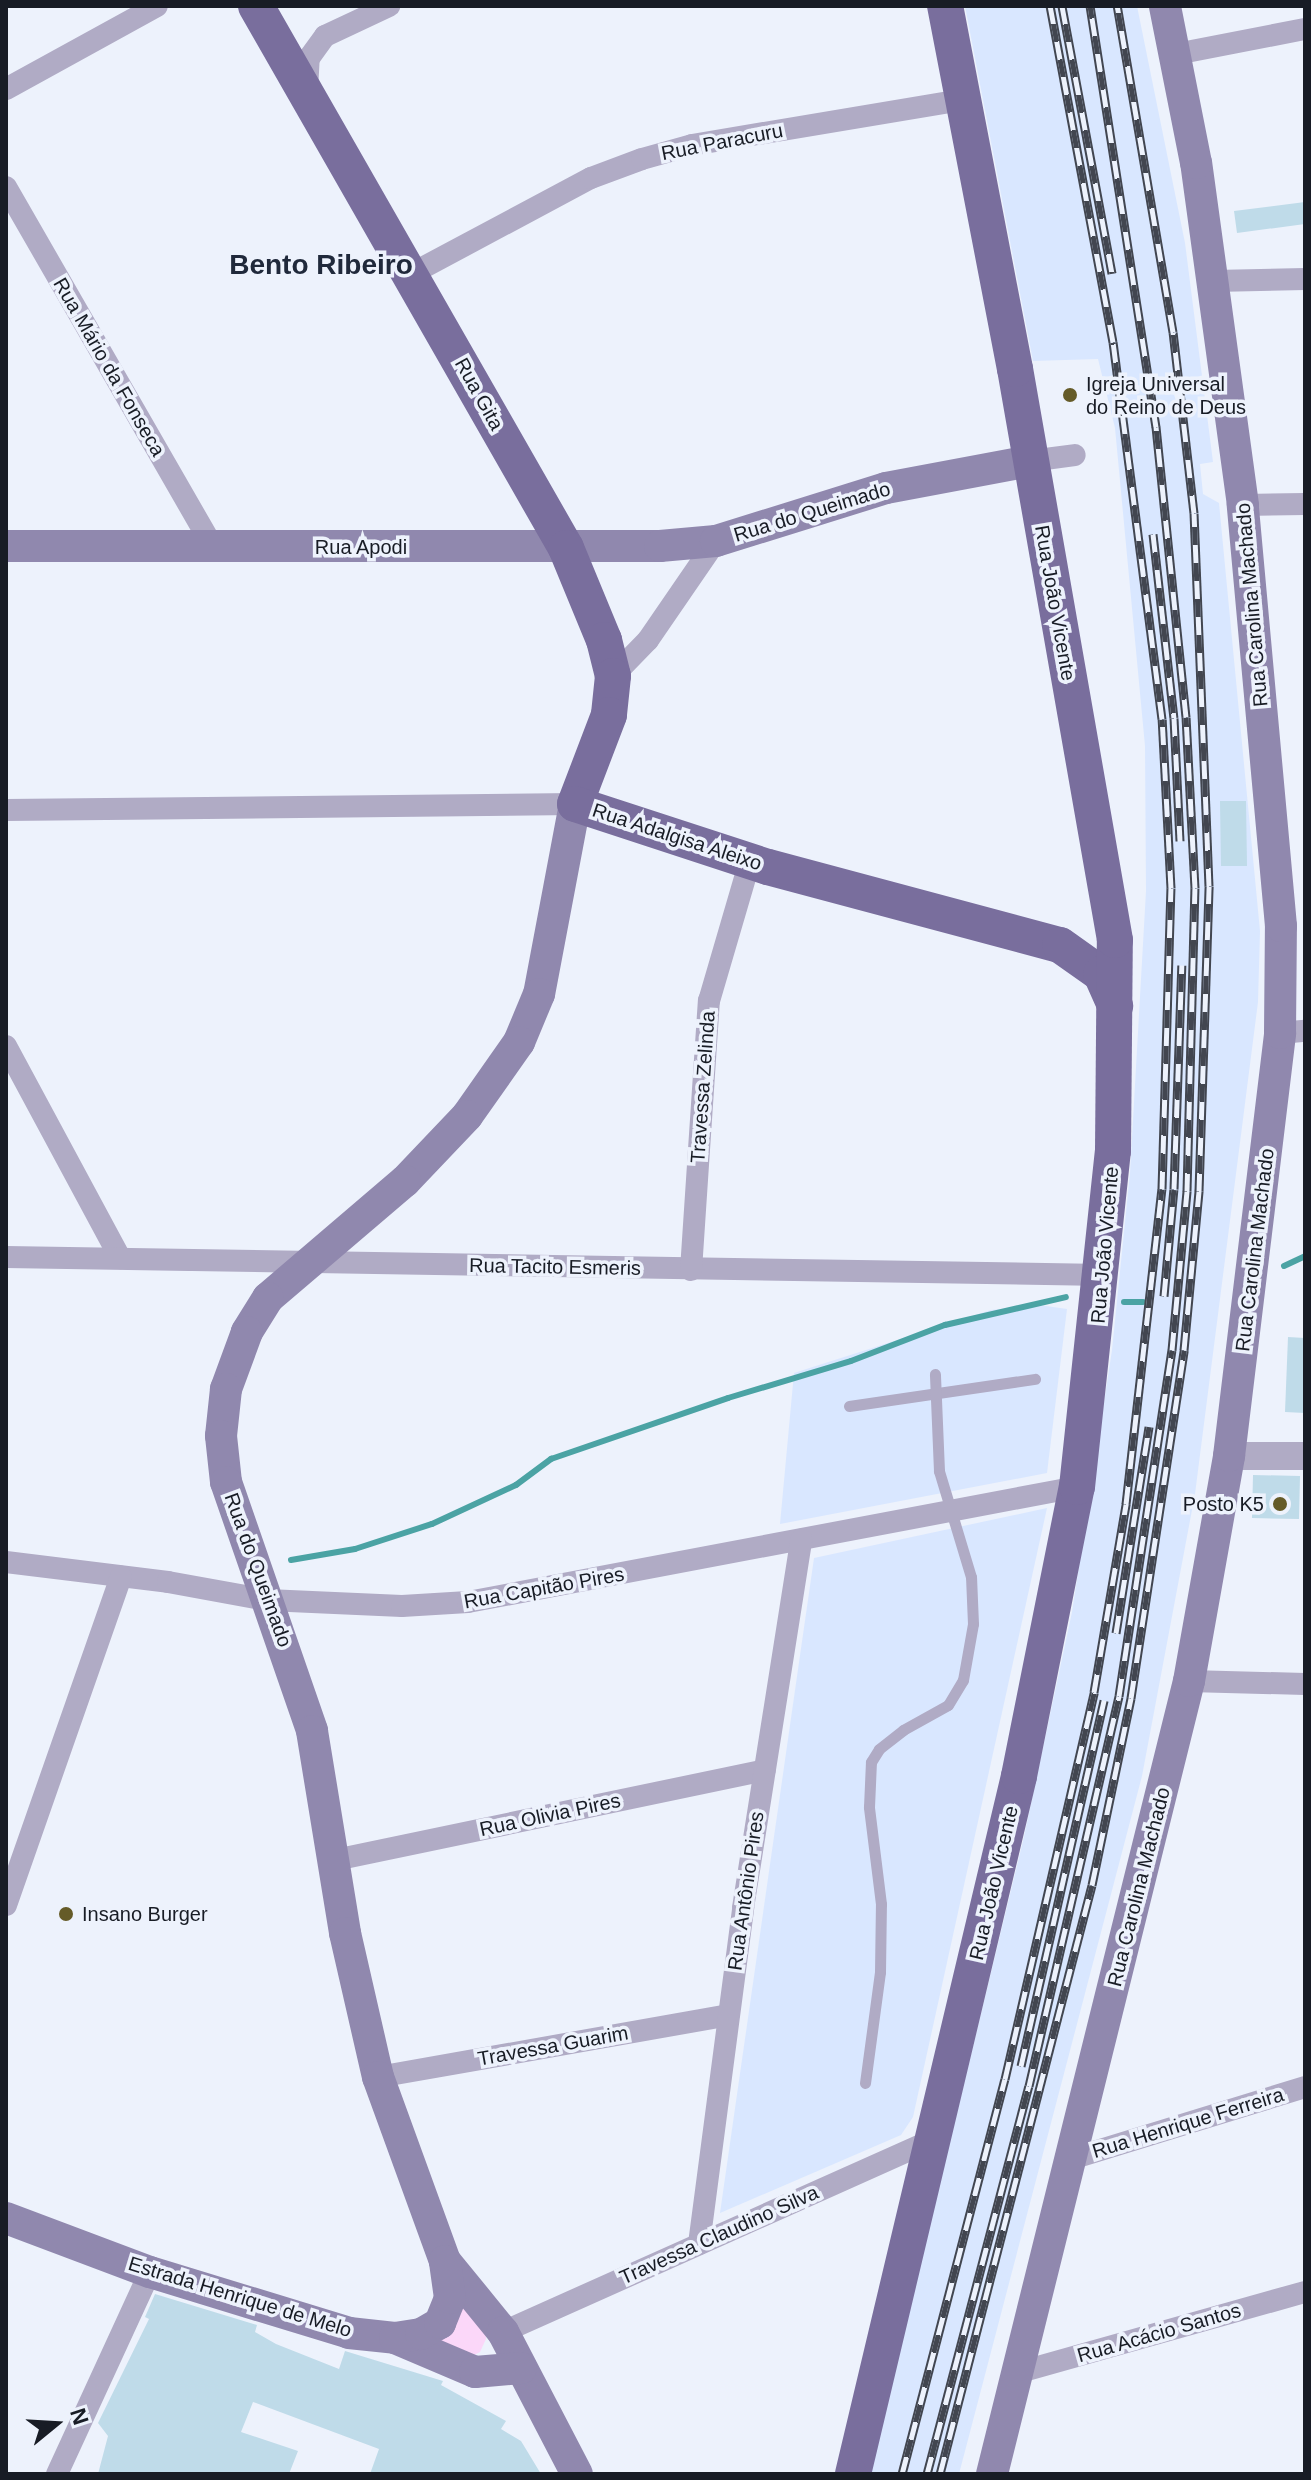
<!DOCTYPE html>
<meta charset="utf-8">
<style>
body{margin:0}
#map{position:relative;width:1311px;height:2480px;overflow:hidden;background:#edf2fc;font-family:Helvetica,sans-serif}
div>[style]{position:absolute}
.built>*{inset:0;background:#d9e7ff}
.green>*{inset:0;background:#fbd7f9}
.stream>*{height:6px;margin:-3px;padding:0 3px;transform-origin:3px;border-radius:3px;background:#4ba3a4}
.building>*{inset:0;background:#bfdbe9}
.service>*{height:11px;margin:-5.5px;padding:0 5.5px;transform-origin:5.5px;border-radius:5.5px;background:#b0abc5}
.minor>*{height:22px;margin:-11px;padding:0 11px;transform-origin:11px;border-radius:11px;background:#b0abc5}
.tertiary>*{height:28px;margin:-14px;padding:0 14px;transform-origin:14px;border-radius:14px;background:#b0abc5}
.secondary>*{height:32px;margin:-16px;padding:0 16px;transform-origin:16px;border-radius:16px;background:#9088ae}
.primary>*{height:36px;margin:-18px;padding:0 18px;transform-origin:18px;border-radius:18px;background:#796e9d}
.rail>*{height:9px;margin-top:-4.5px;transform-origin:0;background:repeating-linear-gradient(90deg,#edf2fc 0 18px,#424650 0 36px);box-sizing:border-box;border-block:2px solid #424650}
.dots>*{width:22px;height:22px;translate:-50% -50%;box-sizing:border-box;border:4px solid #edf2fc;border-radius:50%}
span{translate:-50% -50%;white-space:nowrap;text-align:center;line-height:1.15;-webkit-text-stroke:7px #edf2fc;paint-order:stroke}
.street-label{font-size:20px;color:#181c25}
.poi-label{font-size:20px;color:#181c25}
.left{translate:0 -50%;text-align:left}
.right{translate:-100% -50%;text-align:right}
.district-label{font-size:28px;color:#20293b;font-weight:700}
.frame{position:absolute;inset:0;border:8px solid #181c25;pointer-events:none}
.north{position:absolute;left:16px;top:2384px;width:80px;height:80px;-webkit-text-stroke:6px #edf2fc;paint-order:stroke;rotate:72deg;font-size:22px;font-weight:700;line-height:32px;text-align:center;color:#181c25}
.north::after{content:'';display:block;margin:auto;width:28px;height:36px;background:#181c25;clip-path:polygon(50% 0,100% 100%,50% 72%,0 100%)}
</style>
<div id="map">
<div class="built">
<div style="clip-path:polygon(965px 6px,1137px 6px,1185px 243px,1213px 462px,1200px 464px,1203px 494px,1219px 503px,1260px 931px,1258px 1002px,1195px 1494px,1142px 1776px,959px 2474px,869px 2474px,1023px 1841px,1072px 1612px,1112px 1350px,1130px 1173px,1146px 891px,1145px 746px,1115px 428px,1098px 359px,1033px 361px)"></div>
<div style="clip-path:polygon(1039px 1305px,1067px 1309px,1047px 1473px,780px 1524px,794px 1373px,991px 1310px)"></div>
<div style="clip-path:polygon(1047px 1508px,913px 2117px,901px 2135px,720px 2213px,814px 1558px)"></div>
</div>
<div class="green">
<div style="clip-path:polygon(466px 2294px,485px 2325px,486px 2339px,480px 2352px,463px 2361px,431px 2349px)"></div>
</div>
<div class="stream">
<div style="left:1284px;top:1266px;width:23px;rotate:-25deg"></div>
<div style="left:1124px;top:1302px;width:19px"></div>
<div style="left:291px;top:1560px;width:65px;rotate:-9.8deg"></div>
<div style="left:355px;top:1549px;width:81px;rotate:-18deg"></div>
<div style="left:432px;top:1524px;width:93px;rotate:-24.9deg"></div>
<div style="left:516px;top:1485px;width:44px;rotate:-36.6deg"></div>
<div style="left:551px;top:1459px;width:187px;rotate:-19deg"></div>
<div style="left:728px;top:1398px;width:128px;rotate:-16.7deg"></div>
<div style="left:851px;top:1361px;width:101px;rotate:-21deg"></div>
<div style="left:945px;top:1325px;width:124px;rotate:-13deg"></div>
</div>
<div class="building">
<div style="clip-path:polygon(1305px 202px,1305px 224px,1237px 233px,1234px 211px)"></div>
<div style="clip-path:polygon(1220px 801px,1246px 801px,1247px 866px,1221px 866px)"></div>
<div style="clip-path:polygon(1288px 1337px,1305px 1338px,1305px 1413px,1285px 1412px)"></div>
<div style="clip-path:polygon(1253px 1475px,1300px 1476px,1299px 1519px,1252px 1518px)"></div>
<div style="clip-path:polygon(155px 2294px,257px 2325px,255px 2332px,276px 2344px,339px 2369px,345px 2351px,443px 2381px,441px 2385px,506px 2421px,501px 2429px,521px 2441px,541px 2474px,370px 2474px,379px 2449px,253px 2402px,241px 2432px,298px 2451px,289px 2474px,98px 2474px,108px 2436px,98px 2423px,149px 2319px,145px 2317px)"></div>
</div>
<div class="service">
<div style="left:849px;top:1406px;width:188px;rotate:-8.3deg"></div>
<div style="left:865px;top:2083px;width:112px;rotate:-82.3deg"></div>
<div style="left:880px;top:1972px;width:68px;rotate:-89.2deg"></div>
<div style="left:881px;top:1904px;width:98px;rotate:-97.1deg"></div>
<div style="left:869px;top:1807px;width:45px;rotate:-87.5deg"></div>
<div style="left:871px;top:1762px;width:15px;rotate:-58deg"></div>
<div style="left:879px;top:1749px;width:31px;rotate:-38deg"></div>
<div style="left:903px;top:1730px;width:51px;rotate:-29.1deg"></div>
<div style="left:948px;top:1705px;width:29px;rotate:-59deg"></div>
<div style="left:963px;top:1680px;width:57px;rotate:-79.9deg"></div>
<div style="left:973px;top:1624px;width:47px;rotate:-92.4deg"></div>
<div style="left:971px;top:1577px;width:111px;rotate:-106.8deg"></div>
<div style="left:939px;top:1471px;width:97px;rotate:-92.4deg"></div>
</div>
<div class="minor">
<div style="left:1176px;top:54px;width:131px;rotate:-11deg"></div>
<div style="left:6px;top:89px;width:172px;rotate:-28.8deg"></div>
<div style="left:307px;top:91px;width:33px;rotate:-87deg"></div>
<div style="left:309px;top:58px;width:27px;rotate:-54deg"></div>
<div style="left:325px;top:36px;width:71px;rotate:-25.1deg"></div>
<div style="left:6px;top:187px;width:415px;rotate:60.1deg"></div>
<div style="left:411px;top:274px;width:204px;rotate:-28.1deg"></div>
<div style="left:591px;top:178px;width:54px;rotate:-20.4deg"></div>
<div style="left:642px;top:159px;width:52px;rotate:-15.6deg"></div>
<div style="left:692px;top:145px;width:274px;rotate:-9.5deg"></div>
<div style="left:1214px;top:281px;width:91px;rotate:-1.3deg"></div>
<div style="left:1030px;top:461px;width:45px;rotate:-7.6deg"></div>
<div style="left:1243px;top:505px;width:62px;rotate:-0.9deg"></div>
<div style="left:613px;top:676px;width:50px;rotate:-45.8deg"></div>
<div style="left:648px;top:640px;width:120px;rotate:-55.5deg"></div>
<div style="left:6px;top:810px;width:569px;rotate:-0.6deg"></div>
<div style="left:1280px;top:1033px;width:25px;rotate:-5deg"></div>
<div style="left:6px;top:1046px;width:241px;rotate:61.7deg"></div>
<div style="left:6px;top:1257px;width:1098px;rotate:0.94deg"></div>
<div style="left:691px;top:1270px;width:270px;rotate:-86.2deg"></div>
<div style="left:709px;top:1001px;width:146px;rotate:-73.7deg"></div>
<div style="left:6px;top:1562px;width:163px;rotate:7deg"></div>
<div style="left:168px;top:1582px;width:101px;rotate:10.3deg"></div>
<div style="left:267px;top:1600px;width:135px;rotate:2.5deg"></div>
<div style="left:402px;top:1606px;width:66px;rotate:-3.5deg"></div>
<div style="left:468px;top:1602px;width:620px;rotate:-10.69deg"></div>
<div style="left:1189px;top:1681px;width:116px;rotate:1.5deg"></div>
<div style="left:335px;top:1860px;width:439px;rotate:-11.8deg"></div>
<div style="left:6px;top:1905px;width:348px;rotate:-70.7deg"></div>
<div style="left:378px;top:2077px;width:356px;rotate:-10deg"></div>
<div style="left:1071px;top:2159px;width:245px;rotate:-17.1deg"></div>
<div style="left:699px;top:2244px;width:339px;rotate:-82.5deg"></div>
<div style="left:743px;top:1908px;width:373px;rotate:-81deg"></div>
<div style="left:503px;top:2332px;width:472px;rotate:-24.1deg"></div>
<div style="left:1013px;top:2374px;width:303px;rotate:-15.7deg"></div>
<div style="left:57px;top:2474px;width:222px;rotate:-65.3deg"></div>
</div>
<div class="tertiary">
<div style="left:1229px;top:1456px;width:76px"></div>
</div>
<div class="secondary">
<div style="left:6px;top:546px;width:654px"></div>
<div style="left:660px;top:546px;width:56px;rotate:-5.1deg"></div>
<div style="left:716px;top:541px;width:178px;rotate:-17.3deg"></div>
<div style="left:886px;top:488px;width:147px;rotate:-10.6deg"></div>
<div style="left:575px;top:804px;width:193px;rotate:100.7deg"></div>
<div style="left:539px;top:994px;width:52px;rotate:112.6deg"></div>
<div style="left:519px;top:1042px;width:90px;rotate:125.1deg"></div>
<div style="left:467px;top:1116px;width:90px;rotate:133.6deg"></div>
<div style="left:405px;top:1181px;width:180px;rotate:139.5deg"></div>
<div style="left:268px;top:1298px;width:40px;rotate:122deg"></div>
<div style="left:247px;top:1332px;width:61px;rotate:110.2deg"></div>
<div style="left:226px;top:1389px;width:47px;rotate:96.1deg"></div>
<div style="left:221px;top:1436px;width:46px;rotate:83.8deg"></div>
<div style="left:226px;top:1482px;width:263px;rotate:70.9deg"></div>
<div style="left:312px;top:1731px;width:205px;rotate:80.7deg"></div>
<div style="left:345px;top:1933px;width:148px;rotate:77.1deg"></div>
<div style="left:378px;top:2077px;width:196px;rotate:70deg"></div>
<div style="left:445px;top:2261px;width:92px;rotate:50.8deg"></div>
<div style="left:503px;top:2332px;width:160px;rotate:62.5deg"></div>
<div style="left:6px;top:2218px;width:154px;rotate:20.6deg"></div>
<div style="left:150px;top:2272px;width:208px;rotate:17deg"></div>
<div style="left:349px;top:2333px;width:46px;rotate:6.2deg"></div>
<div style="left:395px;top:2338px;width:87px;rotate:23deg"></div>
<div style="left:475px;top:2372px;width:46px;rotate:-5deg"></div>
<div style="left:395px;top:2338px;width:26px;rotate:-9deg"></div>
<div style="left:421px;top:2334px;width:22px;rotate:-30deg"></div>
<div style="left:440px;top:2323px;width:27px;rotate:-68deg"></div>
<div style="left:450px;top:2298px;width:37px;rotate:-98deg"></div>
<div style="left:992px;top:2474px;width:817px;rotate:-76.05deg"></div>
<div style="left:1189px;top:1681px;width:229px;rotate:-79.9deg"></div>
<div style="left:1229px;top:1456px;width:426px;rotate:-83.1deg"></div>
<div style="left:1280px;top:1033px;width:107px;rotate:-89.5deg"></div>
<div style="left:1281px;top:926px;width:423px;rotate:-95.2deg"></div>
<div style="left:1243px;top:505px;width:345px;rotate:-97.8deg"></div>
<div style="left:1196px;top:163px;width:160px;rotate:-101.2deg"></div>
</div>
<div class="primary">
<div style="left:256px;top:6px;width:624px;rotate:60.23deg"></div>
<div style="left:566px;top:548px;width:100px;rotate:67.6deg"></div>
<div style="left:604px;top:640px;width:37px;rotate:76deg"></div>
<div style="left:613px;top:676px;width:39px;rotate:96deg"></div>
<div style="left:609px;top:715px;width:95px;rotate:110.9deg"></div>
<div style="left:575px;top:804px;width:203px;rotate:18.1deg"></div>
<div style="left:768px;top:867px;width:302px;rotate:15deg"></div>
<div style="left:1060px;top:945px;width:50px;rotate:35.3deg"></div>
<div style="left:1101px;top:974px;width:35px;rotate:66deg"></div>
<div style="left:853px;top:2474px;width:717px;rotate:-76.62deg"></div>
<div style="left:1019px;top:1776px;width:295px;rotate:-78.7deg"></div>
<div style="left:1077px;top:1487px;width:338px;rotate:-83.9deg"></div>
<div style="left:1113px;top:1151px;width:211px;rotate:-89.5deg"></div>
<div style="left:1115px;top:940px;width:580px;rotate:-99.93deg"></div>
<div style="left:1015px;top:369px;width:370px;rotate:-100.9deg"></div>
</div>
<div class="rail">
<div style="left:1062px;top:6px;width:272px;rotate:79.4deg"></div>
<div style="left:1153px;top:534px;width:185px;rotate:83.5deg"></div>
<div style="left:1174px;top:718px;width:123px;rotate:87.2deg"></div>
<div style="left:1164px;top:1296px;width:107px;rotate:-84.7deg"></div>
<div style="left:1174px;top:1189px;width:224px;rotate:-88deg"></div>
<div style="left:1116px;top:1633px;width:209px;rotate:-80.9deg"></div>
<div style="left:1021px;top:2066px;width:375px;rotate:-77.2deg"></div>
<div style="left:902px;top:2474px;width:408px;rotate:-75.4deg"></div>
<div style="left:1005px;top:2079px;width:397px;rotate:-77deg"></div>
<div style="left:1094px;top:1692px;width:191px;rotate:-80.3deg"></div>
<div style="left:1126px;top:1504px;width:317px;rotate:-83.5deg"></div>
<div style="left:1162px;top:1189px;width:301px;rotate:-88.3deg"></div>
<div style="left:1171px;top:888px;width:169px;rotate:-93deg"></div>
<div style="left:1162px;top:719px;width:380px;rotate:-97.4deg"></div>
<div style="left:1113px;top:342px;width:342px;rotate:-100.6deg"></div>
<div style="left:927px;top:2474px;width:401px;rotate:-75.3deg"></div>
<div style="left:1029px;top:2086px;width:400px;rotate:-77deg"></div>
<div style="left:1119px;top:1696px;width:350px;rotate:-81.3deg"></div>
<div style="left:1172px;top:1350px;width:160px;rotate:-84.6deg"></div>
<div style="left:1187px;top:1191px;width:303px;rotate:-88.5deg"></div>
<div style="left:1195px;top:888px;width:171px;rotate:-93deg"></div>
<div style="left:1186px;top:717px;width:292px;rotate:-95.9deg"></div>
<div style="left:1156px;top:427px;width:426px;rotate:-98.9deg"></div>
<div style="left:940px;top:2474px;width:608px;rotate:-75.53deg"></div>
<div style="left:1092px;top:1885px;width:191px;rotate:-78.2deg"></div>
<div style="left:1131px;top:1698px;width:352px;rotate:-81.3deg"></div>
<div style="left:1184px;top:1350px;width:160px;rotate:-84.6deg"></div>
<div style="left:1199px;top:1191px;width:305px;rotate:-88.1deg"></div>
<div style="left:1209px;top:886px;width:373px;rotate:-92.3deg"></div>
<div style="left:1194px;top:513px;width:182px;rotate:-96.6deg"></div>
<div style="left:1173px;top:332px;width:331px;rotate:-99.7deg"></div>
</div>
<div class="dots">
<div style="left:1070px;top:395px;background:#655b28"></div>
<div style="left:1280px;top:1504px;background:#655b28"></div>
<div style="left:66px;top:1914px;background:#655b28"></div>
</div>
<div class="street-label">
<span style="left:722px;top:142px;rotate:-11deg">Rua Paracuru</span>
<span style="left:109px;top:367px;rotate:60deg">Rua Mário da Fonseca</span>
<span style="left:479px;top:394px;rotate:61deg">Rua Gita</span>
<span style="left:812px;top:512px;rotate:-17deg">Rua do Queimado</span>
<span style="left:361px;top:547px">Rua Apodi</span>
<span style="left:1055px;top:603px;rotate:80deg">Rua João Vicente</span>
<span style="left:1252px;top:605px;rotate:-95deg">Rua Carolina Machado</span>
<span style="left:677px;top:837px;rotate:18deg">Rua Adalgisa Aleixo</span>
<span style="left:703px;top:1087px;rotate:-86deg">Travessa Zelinda</span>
<span style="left:1105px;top:1245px;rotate:-85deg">Rua João Vicente</span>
<span style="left:1255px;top:1250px;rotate:-83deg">Rua Carolina Machado</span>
<span style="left:555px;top:1267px;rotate:1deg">Rua Tacito Esmeris</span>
<span style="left:258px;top:1570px;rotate:70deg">Rua do Queimado</span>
<span style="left:544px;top:1588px;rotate:-10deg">Rua Capitão Pires</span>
<span style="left:550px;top:1815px;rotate:-12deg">Rua Olivia Pires</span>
<span style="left:994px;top:1883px;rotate:-77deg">Rua João Vicente</span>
<span style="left:1139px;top:1887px;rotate:-76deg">Rua Carolina Machado</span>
<span style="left:746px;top:1891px;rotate:-82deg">Rua Antônio Pires</span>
<span style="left:553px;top:2046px;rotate:-10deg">Travessa Guarim</span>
<span style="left:1188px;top:2123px;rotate:-17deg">Rua Henrique Ferreira</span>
<span style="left:719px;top:2235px;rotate:-24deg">Travessa Claudino Silva</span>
<span style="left:240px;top:2297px;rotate:17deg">Estrada Henrique de Melo</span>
<span style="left:1159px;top:2333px;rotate:-16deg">Rua Acácio Santos</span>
</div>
<div class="poi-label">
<span class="left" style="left:1086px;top:396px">Igreja Universal<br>do Reino de Deus</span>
<span class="right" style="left:1264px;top:1504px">Posto K5</span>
<span class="left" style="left:82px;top:1914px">Insano Burger</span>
</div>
<div class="district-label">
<span style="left:321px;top:265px">Bento Ribeiro</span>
</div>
<div class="frame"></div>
<div class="north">N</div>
</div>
